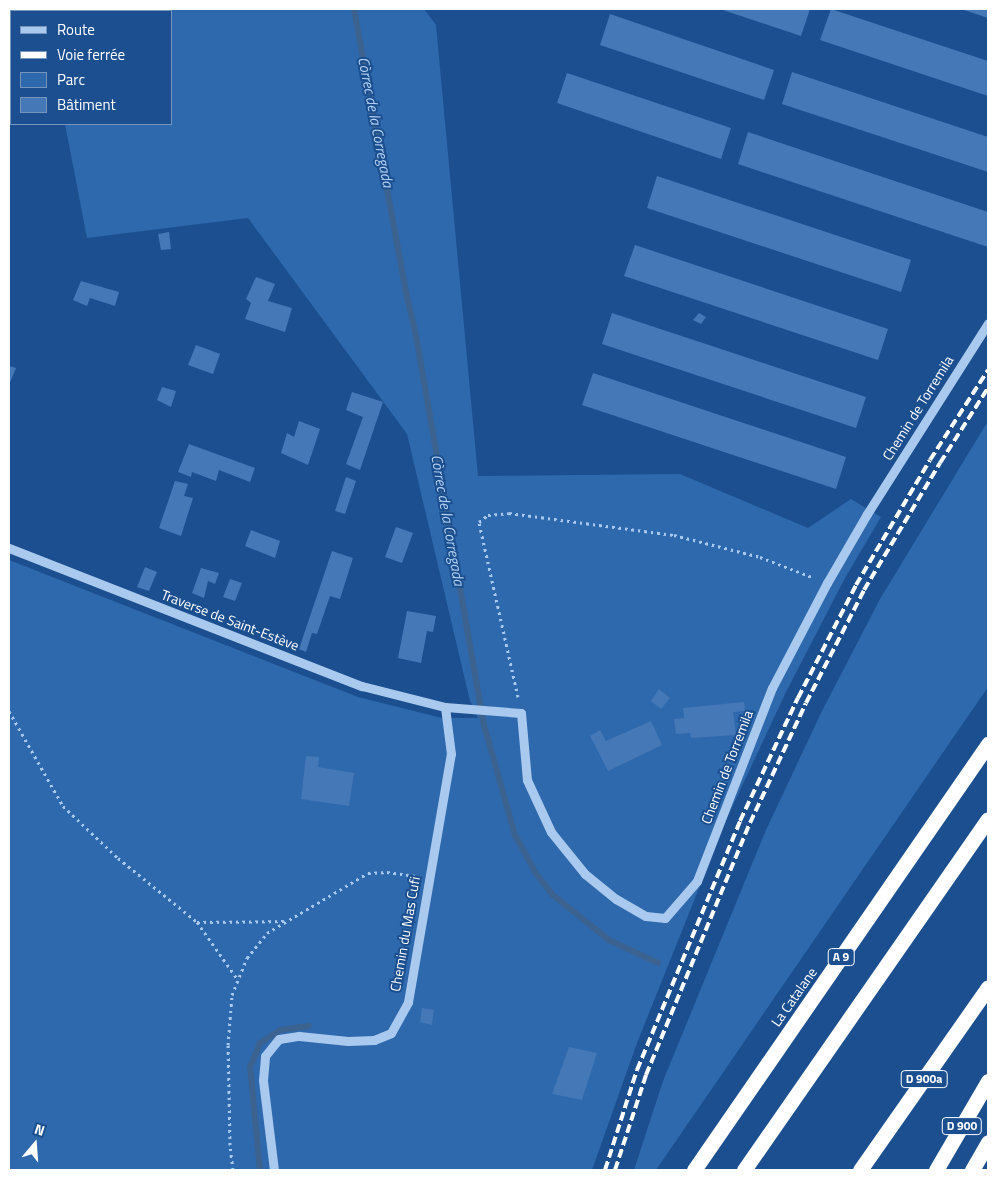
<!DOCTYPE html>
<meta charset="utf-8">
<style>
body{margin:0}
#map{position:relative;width:997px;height:1179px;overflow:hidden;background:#1b4f8f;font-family:"Titillium Web",sans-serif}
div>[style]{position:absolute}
.green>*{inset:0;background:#2e69ad}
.stream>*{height:6px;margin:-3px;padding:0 3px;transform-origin:3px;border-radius:3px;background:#3c6290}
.building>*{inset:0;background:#4478b7}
.path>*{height:3px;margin-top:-1.5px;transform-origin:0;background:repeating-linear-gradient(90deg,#a9c9ee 0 2.5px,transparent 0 6.5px)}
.minor>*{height:9px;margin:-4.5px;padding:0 4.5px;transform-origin:4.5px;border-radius:4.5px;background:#a9c9ee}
.highway>*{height:15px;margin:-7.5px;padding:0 7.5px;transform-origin:7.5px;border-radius:7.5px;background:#fff}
.rail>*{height:4px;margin-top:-2px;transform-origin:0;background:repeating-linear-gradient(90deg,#fff 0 9px,transparent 0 13px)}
span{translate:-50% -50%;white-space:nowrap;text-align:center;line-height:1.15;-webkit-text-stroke:4px #1b4f8f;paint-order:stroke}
.shield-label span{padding:1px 4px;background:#1b4f8f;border:1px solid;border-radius:4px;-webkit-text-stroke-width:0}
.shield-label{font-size:12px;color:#fff;font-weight:700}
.street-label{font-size:14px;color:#fff}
.water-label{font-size:15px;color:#b5d3f5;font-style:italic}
.frame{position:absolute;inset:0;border:10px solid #fff;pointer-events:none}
.legend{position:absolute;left:10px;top:10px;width:162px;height:115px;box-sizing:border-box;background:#1b4f8f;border:1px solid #7695bc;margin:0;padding:6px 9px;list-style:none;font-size:15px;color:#fff}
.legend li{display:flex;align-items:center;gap:10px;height:25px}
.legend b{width:25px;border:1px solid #7695bc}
.north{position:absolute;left:10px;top:1119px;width:50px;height:50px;-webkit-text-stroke:4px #1b4f8f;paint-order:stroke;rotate:18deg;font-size:14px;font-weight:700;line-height:20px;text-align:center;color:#fff}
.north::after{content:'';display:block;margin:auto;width:18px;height:22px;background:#fff;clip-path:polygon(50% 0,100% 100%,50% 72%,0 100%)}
</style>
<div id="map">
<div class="green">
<div style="clip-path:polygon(42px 9px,424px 9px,436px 25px,478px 476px,680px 474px,808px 528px,851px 499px,881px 517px,845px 578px,786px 692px,728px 816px,637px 1043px,592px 1170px,9px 1170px,9px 560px,358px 697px,442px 718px,478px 718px,470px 701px,407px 434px,248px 218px,87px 238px,65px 124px,171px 124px,171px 11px,42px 11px)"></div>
<div style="clip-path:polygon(988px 421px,988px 687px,656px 1170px,634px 1170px,663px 1081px,766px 830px,822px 711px,880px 599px)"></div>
</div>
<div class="stream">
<div style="left:354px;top:9px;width:288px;rotate:79.6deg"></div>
<div style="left:406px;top:292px;width:45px;rotate:77.2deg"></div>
<div style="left:416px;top:336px;width:395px;rotate:80.1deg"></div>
<div style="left:484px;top:725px;width:114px;rotate:74.3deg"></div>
<div style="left:515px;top:835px;width:42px;rotate:61.6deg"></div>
<div style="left:535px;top:872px;width:29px;rotate:52deg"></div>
<div style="left:553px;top:895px;width:72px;rotate:38.8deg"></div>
<div style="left:609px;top:940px;width:54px;rotate:25.1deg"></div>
<div style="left:260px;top:1170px;width:103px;rotate:-95.5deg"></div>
<div style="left:250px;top:1067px;width:26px;rotate:-67deg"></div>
<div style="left:260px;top:1043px;width:24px;rotate:-33deg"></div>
<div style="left:280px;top:1030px;width:29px;rotate:-8deg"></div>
</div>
<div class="building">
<div style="clip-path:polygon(720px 9px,810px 9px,801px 36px)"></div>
<div style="clip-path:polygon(831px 9px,988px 61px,988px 96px,820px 40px)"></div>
<div style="clip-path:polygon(961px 9px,988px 9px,988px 18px)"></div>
<div style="clip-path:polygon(610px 14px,774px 70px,764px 100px,600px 45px)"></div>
<div style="clip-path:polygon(792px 72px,988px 137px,988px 172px,782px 104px)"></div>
<div style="clip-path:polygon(567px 73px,731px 128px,721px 159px,557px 103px)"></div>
<div style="clip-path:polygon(748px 132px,988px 212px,988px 247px,738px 164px)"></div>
<div style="clip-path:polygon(657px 176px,911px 260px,901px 292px,647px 208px)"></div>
<div style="clip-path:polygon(169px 232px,171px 249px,161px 250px,158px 234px)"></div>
<div style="clip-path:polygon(635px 245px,888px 329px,878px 360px,624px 276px)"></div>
<div style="clip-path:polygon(256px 277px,275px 284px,268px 301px,292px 308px,285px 332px,245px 319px,251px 303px,246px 299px)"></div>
<div style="clip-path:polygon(81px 281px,119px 292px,115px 306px,90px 298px,87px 306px,73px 300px)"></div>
<div style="clip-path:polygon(612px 313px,866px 397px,856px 428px,602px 344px)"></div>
<div style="clip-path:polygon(699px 313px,706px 317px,701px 324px,693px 320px)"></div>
<div style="clip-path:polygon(196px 345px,220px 354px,213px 374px,188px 365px)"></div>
<div style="clip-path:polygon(9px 366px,16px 368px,9px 385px)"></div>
<div style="clip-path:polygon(593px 373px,846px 457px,836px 489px,582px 405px)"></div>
<div style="clip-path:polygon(162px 387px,176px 391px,171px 407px,157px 400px)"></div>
<div style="clip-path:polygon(352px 392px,383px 402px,360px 470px,346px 464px,363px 417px,346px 410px)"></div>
<div style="clip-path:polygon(299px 421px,320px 429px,308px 465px,281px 453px,287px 433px,294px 437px)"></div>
<div style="clip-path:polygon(189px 444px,255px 468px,250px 482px,219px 470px,216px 481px,192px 472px,191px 477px,178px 472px)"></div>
<div style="clip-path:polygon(346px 477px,356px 481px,345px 514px,335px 511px)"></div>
<div style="clip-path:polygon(175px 481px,188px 484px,184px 496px,193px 498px,181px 536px,159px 528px)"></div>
<div style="clip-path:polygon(396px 527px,413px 533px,402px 563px,385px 557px)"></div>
<div style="clip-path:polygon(251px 530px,280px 541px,275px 558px,245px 546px)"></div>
<div style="clip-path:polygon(332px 551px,353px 558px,340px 599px,330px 596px,317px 634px,312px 633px,306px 652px,299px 649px)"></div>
<div style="clip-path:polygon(145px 567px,157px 572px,149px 591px,137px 587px)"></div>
<div style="clip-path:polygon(201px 568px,219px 573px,215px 584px,208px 581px,204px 598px,192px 593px)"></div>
<div style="clip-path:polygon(230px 579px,242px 583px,235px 601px,223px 597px)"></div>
<div style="clip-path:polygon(407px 611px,436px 616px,433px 632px,427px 631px,421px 663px,398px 658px)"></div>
<div style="clip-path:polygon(659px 689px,670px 698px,661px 709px,651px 701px)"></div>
<div style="clip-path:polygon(744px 702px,745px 711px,733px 712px,736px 735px,691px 738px,690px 733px,676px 734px,674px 719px,684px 718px,683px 708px)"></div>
<div style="clip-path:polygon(651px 721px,662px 745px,608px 771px,590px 736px,600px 730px,606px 741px)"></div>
<div style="clip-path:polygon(306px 756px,319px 757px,318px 767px,354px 773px,349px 806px,301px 799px)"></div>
<div style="clip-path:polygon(422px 1008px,434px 1010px,432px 1025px,420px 1022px)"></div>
<div style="clip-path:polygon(569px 1047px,597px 1053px,582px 1100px,552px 1094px)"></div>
</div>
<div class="path">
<div style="left:518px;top:697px;width:179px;rotate:-102.6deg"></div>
<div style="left:479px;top:522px;width:11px;rotate:-38deg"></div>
<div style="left:488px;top:515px;width:21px;rotate:-5deg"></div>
<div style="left:509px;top:513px;width:166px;rotate:7.6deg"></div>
<div style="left:674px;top:535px;width:89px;rotate:14.3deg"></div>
<div style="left:760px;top:557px;width:56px;rotate:21deg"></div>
<div style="left:9px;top:711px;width:109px;rotate:60.4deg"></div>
<div style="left:63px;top:806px;width:76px;rotate:43.4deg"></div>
<div style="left:118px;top:858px;width:102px;rotate:39deg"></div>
<div style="left:197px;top:922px;width:90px;rotate:-0.6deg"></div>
<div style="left:197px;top:922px;width:71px;rotate:54.7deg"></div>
<div style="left:233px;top:1170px;width:25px;rotate:-97deg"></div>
<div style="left:230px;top:1145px;width:100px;rotate:-91.1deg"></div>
<div style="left:228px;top:1045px;width:50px;rotate:-85.4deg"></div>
<div style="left:232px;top:995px;width:40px;rotate:-68deg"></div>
<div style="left:247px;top:958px;width:32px;rotate:-51deg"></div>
<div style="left:267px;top:933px;width:117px;rotate:-30.7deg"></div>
<div style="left:368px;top:873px;width:19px;rotate:-3deg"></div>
<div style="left:387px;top:872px;width:29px;rotate:8deg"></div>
</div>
<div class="minor">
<div style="left:9px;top:548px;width:379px;rotate:21.4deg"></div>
<div style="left:362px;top:686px;width:86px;rotate:14.2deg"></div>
<div style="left:445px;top:707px;width:76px;rotate:4.5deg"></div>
<div style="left:521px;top:713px;width:67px;rotate:84.9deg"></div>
<div style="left:527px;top:780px;width:57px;rotate:65.2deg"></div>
<div style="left:551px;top:832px;width:54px;rotate:51deg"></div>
<div style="left:585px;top:874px;width:40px;rotate:39deg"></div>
<div style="left:616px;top:899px;width:34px;rotate:30deg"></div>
<div style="left:646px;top:916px;width:19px;rotate:6deg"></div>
<div style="left:665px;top:918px;width:49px;rotate:-49.1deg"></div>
<div style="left:697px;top:881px;width:207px;rotate:-68.8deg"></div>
<div style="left:772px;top:688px;width:119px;rotate:-62.4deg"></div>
<div style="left:827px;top:583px;width:80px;rotate:-59.9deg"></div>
<div style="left:867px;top:514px;width:226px;rotate:-57.6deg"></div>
<div style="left:274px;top:1170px;width:91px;rotate:-97deg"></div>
<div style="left:263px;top:1080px;width:24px;rotate:-85deg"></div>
<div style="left:265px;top:1056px;width:22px;rotate:-51deg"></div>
<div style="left:279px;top:1039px;width:20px;rotate:-9deg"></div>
<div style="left:299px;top:1036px;width:49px;rotate:5.8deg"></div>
<div style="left:348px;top:1041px;width:26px;rotate:-2deg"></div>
<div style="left:374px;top:1040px;width:18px;rotate:-22deg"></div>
<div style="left:391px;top:1033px;width:35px;rotate:-61deg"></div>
<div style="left:408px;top:1002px;width:252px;rotate:-80.2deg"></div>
<div style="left:451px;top:754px;width:47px;rotate:-97.3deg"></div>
</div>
<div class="highway">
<div style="left:694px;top:1170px;width:518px;rotate:-55.39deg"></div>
<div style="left:744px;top:1170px;width:427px;rotate:-55.2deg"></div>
<div style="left:860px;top:1170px;width:223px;rotate:-55deg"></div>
<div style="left:936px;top:1170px;width:103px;rotate:-59.7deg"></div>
<div style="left:972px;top:1170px;width:32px;rotate:-60deg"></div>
</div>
<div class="rail">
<div style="left:605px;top:1170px;width:105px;rotate:-72.3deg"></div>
<div style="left:637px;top:1070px;width:269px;rotate:-67.5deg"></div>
<div style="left:740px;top:821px;width:136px;rotate:-64.8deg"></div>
<div style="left:798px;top:698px;width:127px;rotate:-62.8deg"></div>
<div style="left:856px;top:585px;width:145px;rotate:-59.4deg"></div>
<div style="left:930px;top:460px;width:107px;rotate:-57.2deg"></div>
<div style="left:615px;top:1170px;width:100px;rotate:-71.9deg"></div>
<div style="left:646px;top:1075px;width:273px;rotate:-67.6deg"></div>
<div style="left:750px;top:823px;width:132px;rotate:-65deg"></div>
<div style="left:806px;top:703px;width:127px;rotate:-62.8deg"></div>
<div style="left:864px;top:590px;width:148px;rotate:-59.1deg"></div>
<div style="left:940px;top:463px;width:89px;rotate:-57.4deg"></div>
</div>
<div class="shield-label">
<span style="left:841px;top:957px">A 9</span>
<span style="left:924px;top:1079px">D 900a</span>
<span style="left:962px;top:1126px">D 900</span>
</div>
<div class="street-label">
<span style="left:918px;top:408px;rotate:-58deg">Chemin de Torremila</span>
<span style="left:230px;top:620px;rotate:21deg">Traverse de Saint-Estève</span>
<span style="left:727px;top:767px;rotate:-69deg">Chemin de Torremila</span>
<span style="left:405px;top:934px;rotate:-80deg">Chemin du Mas Cufi</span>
<span style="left:794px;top:997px;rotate:-55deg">La Catalane</span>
</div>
<div class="water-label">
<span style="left:376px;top:122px;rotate:79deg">Còrrec de la Corregada</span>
<span style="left:448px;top:520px;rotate:80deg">Còrrec de la Corregada</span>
</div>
<div class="frame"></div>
<ul class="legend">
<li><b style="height:6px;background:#a9c9ee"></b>Route</li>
<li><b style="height:6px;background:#fff"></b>Voie ferrée</li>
<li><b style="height:14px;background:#2e69ad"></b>Parc</li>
<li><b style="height:14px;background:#4478b7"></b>Bâtiment</li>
</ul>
<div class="north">N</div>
</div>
